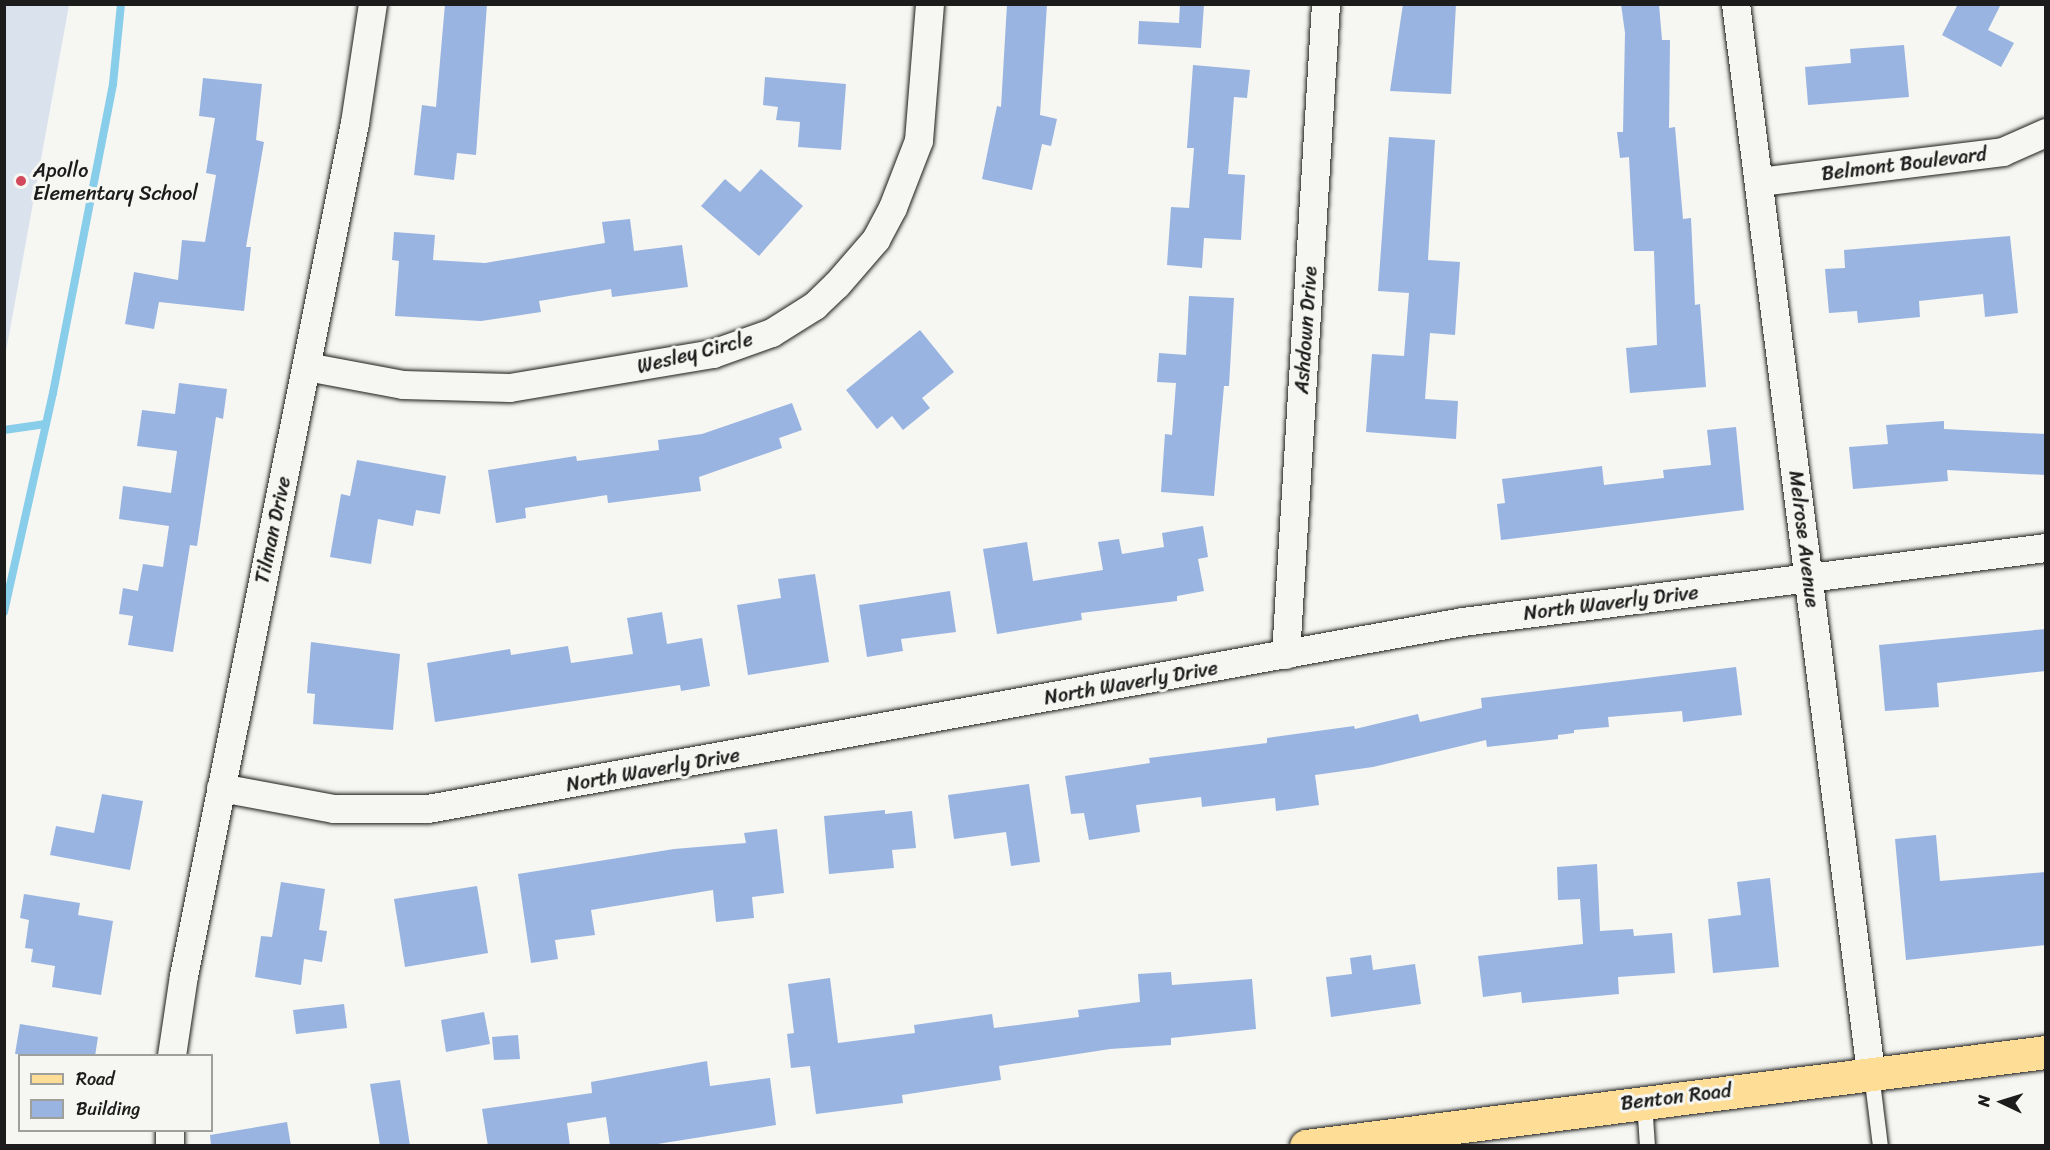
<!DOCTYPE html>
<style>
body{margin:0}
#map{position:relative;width:2050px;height:1150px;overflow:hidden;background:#f6f6f2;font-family:Sriracha,sans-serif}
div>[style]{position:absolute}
.built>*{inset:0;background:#dae2ed}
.stream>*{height:8px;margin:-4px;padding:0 4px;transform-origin:4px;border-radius:4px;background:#88cde9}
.building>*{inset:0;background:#99b4e0}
.roads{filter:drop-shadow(0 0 2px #1c1c1c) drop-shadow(0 0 2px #1c1c1c)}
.service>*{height:15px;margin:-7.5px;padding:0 7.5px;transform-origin:7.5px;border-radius:7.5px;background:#f6f6f2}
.minor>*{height:28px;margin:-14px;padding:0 14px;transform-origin:14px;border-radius:14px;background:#f6f6f2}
.primary>*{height:33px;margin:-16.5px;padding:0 16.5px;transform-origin:16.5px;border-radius:16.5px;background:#fedd96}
.dots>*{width:16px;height:16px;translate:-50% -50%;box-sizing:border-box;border:3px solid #f6f6f2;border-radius:50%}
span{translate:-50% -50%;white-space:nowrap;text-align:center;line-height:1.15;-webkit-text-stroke:6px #f6f6f2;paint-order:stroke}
.street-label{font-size:20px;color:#1c1c1c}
.poi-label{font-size:20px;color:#1c1c1c}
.left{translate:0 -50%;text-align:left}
.frame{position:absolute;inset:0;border:6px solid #1c1c1c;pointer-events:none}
.legend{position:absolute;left:18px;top:1054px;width:195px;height:78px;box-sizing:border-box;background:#f6f6f2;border:2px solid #9f9f9c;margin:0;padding:8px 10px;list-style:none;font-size:18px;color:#1c1c1c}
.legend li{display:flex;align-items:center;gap:12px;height:30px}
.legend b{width:30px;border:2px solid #9f9f9c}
.north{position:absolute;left:1972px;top:1072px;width:60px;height:60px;-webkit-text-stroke:4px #f6f6f2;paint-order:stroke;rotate:274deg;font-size:16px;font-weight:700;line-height:24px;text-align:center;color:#1c1c1c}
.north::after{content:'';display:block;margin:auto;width:21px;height:27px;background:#1c1c1c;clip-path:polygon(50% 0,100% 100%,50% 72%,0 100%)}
</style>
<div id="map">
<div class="built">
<div style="clip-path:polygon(5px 4px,69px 5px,5px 357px,4px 5px)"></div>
</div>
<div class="stream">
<div style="left:4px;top:430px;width:42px;rotate:-8.1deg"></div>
<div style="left:4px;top:612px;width:224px;rotate:-77.4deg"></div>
<div style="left:53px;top:393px;width:315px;rotate:-79deg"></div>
<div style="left:113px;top:84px;width:80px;rotate:-84.3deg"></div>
</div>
<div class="building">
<div style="clip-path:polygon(445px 4px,487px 4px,476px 155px,457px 153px,454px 180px,414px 175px,422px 105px,436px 107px)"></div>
<div style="clip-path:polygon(1007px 4px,1047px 4px,1040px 115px,1057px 119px,1051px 146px,1042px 144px,1032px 190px,982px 179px,997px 106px,1001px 107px)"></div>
<div style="clip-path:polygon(1180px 4px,1204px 4px,1201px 48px,1138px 44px,1139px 21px,1179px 23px)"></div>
<div style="clip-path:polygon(1403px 4px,1456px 4px,1451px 94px,1390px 91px)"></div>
<div style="clip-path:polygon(1621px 4px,1659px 4px,1662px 40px,1670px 40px,1669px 128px,1675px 127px,1683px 219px,1691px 218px,1695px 305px,1700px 304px,1706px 387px,1630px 393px,1626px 348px,1657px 345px,1654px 251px,1634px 251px,1629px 157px,1620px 158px,1617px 132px,1623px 132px,1625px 33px)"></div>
<div style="clip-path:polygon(1958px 4px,2001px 4px,1988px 30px,2014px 43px,2001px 67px,1942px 35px)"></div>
<div style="clip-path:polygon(1904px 45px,1909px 97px,1808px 105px,1805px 67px,1851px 63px,1850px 49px)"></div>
<div style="clip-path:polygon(1193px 65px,1250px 70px,1247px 98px,1234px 97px,1228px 174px,1245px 175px,1241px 240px,1204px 238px,1202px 268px,1167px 265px,1171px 207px,1189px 208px,1194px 148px,1187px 148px)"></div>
<div style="clip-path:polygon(765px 77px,846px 84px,841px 150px,798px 147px,800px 122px,776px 120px,778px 107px,763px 105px)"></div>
<div style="clip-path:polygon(203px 78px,262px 84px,256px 140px,264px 142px,246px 247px,251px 247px,244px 311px,159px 302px,154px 329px,125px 324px,134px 272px,178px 280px,182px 240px,205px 242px,216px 175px,206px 173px,215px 118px,199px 116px)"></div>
<div style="clip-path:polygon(1389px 137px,1435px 140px,1428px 260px,1460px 262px,1455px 335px,1430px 333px,1425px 399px,1458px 401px,1456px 439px,1366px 432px,1372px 354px,1404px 356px,1409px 293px,1378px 291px)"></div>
<div style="clip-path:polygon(761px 169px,803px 206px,759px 256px,701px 206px,725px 179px,740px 192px)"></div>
<div style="clip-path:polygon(630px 219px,634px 251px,682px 245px,688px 287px,612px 297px,611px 289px,539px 301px,541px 312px,481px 321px,395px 316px,399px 261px,392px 260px,394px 232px,435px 235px,433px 260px,485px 263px,605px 243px,602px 222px)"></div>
<div style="clip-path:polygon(2010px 236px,2018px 313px,1985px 317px,1983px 294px,1919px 301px,1920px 317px,1858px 323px,1857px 311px,1829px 313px,1825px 269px,1845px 268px,1844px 250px)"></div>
<div style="clip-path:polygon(1189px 296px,1234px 298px,1229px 386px,1224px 386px,1214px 496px,1161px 492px,1165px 434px,1172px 435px,1176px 383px,1157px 382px,1159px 353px,1186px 355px)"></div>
<div style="clip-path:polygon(920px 330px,954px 372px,922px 398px,930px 408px,903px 430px,892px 416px,877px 429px,846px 390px)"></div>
<div style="clip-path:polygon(179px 383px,227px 389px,223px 419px,216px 417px,197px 546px,190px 545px,173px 652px,128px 645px,133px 616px,119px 614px,123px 588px,138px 591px,143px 564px,163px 567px,169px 526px,119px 519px,123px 486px,171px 493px,177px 451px,137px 446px,142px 410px,175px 414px)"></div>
<div style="clip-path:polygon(792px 403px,802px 430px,779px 438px,782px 448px,699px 477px,701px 491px,608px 503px,607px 495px,525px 508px,526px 518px,496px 523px,488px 470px,576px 456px,577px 461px,659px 450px,658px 440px,702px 434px)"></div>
<div style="clip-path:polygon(1944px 421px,1944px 429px,2046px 434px,2046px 475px,1947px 470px,1948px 481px,1853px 489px,1849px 447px,1888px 444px,1886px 425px)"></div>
<div style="clip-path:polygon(1736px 427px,1744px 510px,1501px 540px,1497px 504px,1505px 503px,1502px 479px,1602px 466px,1604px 485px,1664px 478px,1663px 470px,1711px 465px,1707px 430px)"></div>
<div style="clip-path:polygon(357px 460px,446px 476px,440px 514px,416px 510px,413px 526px,378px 519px,371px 564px,330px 557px,341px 494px,350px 496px)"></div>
<div style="clip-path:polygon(1203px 526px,1208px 557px,1198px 559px,1204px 591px,1177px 596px,1177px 601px,1081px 613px,1082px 620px,997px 634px,983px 549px,1027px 542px,1033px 581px,1103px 570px,1098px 542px,1119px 539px,1122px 554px,1164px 547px,1162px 533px)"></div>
<div style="clip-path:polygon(815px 574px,829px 662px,748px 675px,737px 605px,781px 598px,778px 579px)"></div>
<div style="clip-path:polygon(950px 591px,956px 632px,901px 639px,903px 651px,867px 657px,859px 605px)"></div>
<div style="clip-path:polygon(662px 612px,667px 644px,702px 638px,710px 686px,681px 691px,680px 685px,435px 722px,427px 663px,510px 649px,511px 655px,568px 646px,571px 663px,633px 654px,627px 618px)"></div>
<div style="clip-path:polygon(2046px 629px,2046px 671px,1937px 683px,1939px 707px,1885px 711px,1879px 645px)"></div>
<div style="clip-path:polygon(311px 642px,400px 654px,393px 730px,313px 724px,315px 694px,307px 693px)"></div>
<div style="clip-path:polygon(1736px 667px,1742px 715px,1683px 722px,1682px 711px,1608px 717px,1609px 727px,1574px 730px,1574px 733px,1558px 735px,1558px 739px,1487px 747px,1486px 740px,1373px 767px,1315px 775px,1319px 805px,1276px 811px,1275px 798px,1202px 807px,1201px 797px,1136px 805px,1140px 832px,1089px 840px,1084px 813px,1071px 814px,1065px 776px,1150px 763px,1149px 758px,1267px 743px,1267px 738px,1354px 726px,1355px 729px,1418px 714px,1420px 722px,1482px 708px,1481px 698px)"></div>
<div style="clip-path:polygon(1029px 784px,1040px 862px,1011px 866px,1006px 832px,954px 839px,948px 795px)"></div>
<div style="clip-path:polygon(102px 794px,143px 801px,130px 870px,50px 855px,56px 826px,94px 833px)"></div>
<div style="clip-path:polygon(885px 810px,885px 814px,912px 811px,916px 848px,892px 850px,894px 868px,829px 874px,824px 816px)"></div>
<div style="clip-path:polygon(777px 829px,784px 893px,752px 897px,754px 918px,716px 922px,713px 890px,591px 910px,595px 935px,555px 940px,558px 959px,531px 963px,518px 874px,674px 849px,746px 843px,744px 833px)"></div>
<div style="clip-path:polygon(1936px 835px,1940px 881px,2046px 872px,2046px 945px,1906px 960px,1895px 839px)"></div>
<div style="clip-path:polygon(1597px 864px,1600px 931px,1633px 929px,1634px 936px,1672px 933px,1675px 973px,1618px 977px,1619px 994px,1522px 1003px,1521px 992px,1483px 997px,1478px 956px,1583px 944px,1580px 899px,1558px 900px,1557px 867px)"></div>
<div style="clip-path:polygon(1770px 878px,1779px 967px,1713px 973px,1708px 919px,1741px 915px,1737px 882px)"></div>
<div style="clip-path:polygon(281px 882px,325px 889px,319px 930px,327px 931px,322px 962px,304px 959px,301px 985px,255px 977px,261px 936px,272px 937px)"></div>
<div style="clip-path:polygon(477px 886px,488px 953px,405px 967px,394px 899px)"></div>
<div style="clip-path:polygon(24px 894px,80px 903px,78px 915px,113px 921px,101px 995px,52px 987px,55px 966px,31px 962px,33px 949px,25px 948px,29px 920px,20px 918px)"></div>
<div style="clip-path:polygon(1371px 955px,1373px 970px,1415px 964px,1421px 1004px,1331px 1017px,1326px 977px,1352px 974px,1350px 958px)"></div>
<div style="clip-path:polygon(1171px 972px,1172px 985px,1252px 979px,1256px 1029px,1171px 1038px,1171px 1045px,1110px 1049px,999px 1066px,1001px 1080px,902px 1095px,903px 1103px,816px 1114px,810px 1066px,791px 1068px,787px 1034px,794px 1033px,788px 984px,830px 978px,838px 1043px,915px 1033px,914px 1025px,992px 1014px,994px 1028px,1079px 1017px,1078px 1010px,1140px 1002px,1138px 974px)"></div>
<div style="clip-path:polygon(344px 1004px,347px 1028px,296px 1034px,293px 1010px)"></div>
<div style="clip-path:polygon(484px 1012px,490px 1044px,446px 1052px,441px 1020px)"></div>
<div style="clip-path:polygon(20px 1024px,98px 1037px,95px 1056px,15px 1054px)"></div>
<div style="clip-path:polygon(518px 1035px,520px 1059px,494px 1060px,492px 1037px)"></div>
<div style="clip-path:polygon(707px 1061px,710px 1086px,770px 1078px,776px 1125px,645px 1146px,610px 1146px,606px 1117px,567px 1123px,570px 1146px,488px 1146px,482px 1109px,592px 1093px,591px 1082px)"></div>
<div style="clip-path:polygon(400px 1080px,410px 1146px,380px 1146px,370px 1084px)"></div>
<div style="clip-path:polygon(287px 1122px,291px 1146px,211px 1146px,210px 1135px)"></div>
</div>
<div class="roads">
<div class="service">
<div style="left:1871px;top:1073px;width:74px;rotate:83deg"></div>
<div style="left:1644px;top:1101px;width:45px;rotate:86.2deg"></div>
</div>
<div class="minor">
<div style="left:1736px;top:4px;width:1077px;rotate:82.8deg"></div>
<div style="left:1760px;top:182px;width:245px;rotate:-7deg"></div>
<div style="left:2003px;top:152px;width:47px;rotate:-23.8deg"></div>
<div style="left:307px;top:367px;width:98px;rotate:10.6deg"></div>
<div style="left:403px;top:385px;width:107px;rotate:1.6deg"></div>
<div style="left:510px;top:388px;width:206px;rotate:-9.5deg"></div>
<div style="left:713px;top:354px;width:63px;rotate:-19.6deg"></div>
<div style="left:772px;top:333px;width:51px;rotate:-32.1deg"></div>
<div style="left:815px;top:306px;width:30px;rotate:-44deg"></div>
<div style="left:837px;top:285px;width:60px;rotate:-49.1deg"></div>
<div style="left:876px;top:240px;width:36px;rotate:-62deg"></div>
<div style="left:893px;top:208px;width:72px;rotate:-68.8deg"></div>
<div style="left:919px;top:141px;width:137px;rotate:-85.4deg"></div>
<div style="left:1286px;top:655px;width:652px;rotate:-86.48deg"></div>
<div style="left:221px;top:788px;width:115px;rotate:10.5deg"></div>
<div style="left:334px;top:809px;width:94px"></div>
<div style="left:428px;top:809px;width:1052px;rotate:-10.24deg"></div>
<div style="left:1463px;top:622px;width:588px;rotate:-7.23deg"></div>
<div style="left:172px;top:1056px;width:81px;rotate:-81.5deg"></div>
<div style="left:184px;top:976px;width:870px;rotate:-78.66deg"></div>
<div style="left:355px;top:123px;width:120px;rotate:-81.4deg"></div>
<div style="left:170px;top:1130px;width:16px;rotate:90deg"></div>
</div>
<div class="primary">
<div style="left:1306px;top:1146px;width:746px;rotate:-7.24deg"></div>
</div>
</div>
<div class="dots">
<div style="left:21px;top:181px;background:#d1495b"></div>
</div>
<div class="street-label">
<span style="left:1904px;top:164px;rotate:-7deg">Belmont Boulevard</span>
<span style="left:1306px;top:330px;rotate:-86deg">Ashdown Drive</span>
<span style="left:695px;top:353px;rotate:-14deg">Wesley Circle</span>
<span style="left:273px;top:530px;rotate:-78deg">Tilman Drive</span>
<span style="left:1804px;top:539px;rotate:83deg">Melrose Avenue</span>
<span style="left:1611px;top:603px;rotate:-7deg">North Waverly Drive</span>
<span style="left:1131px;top:683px;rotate:-10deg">North Waverly Drive</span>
<span style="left:653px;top:770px;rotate:-10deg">North Waverly Drive</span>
<span style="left:1676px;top:1097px;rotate:-7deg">Benton Road</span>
</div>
<div class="poi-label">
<span class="left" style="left:33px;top:182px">Apollo<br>Elementary School</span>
</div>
<div class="frame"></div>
<ul class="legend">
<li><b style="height:8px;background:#fedd96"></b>Road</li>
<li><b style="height:16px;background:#99b4e0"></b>Building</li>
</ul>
<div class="north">N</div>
</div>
